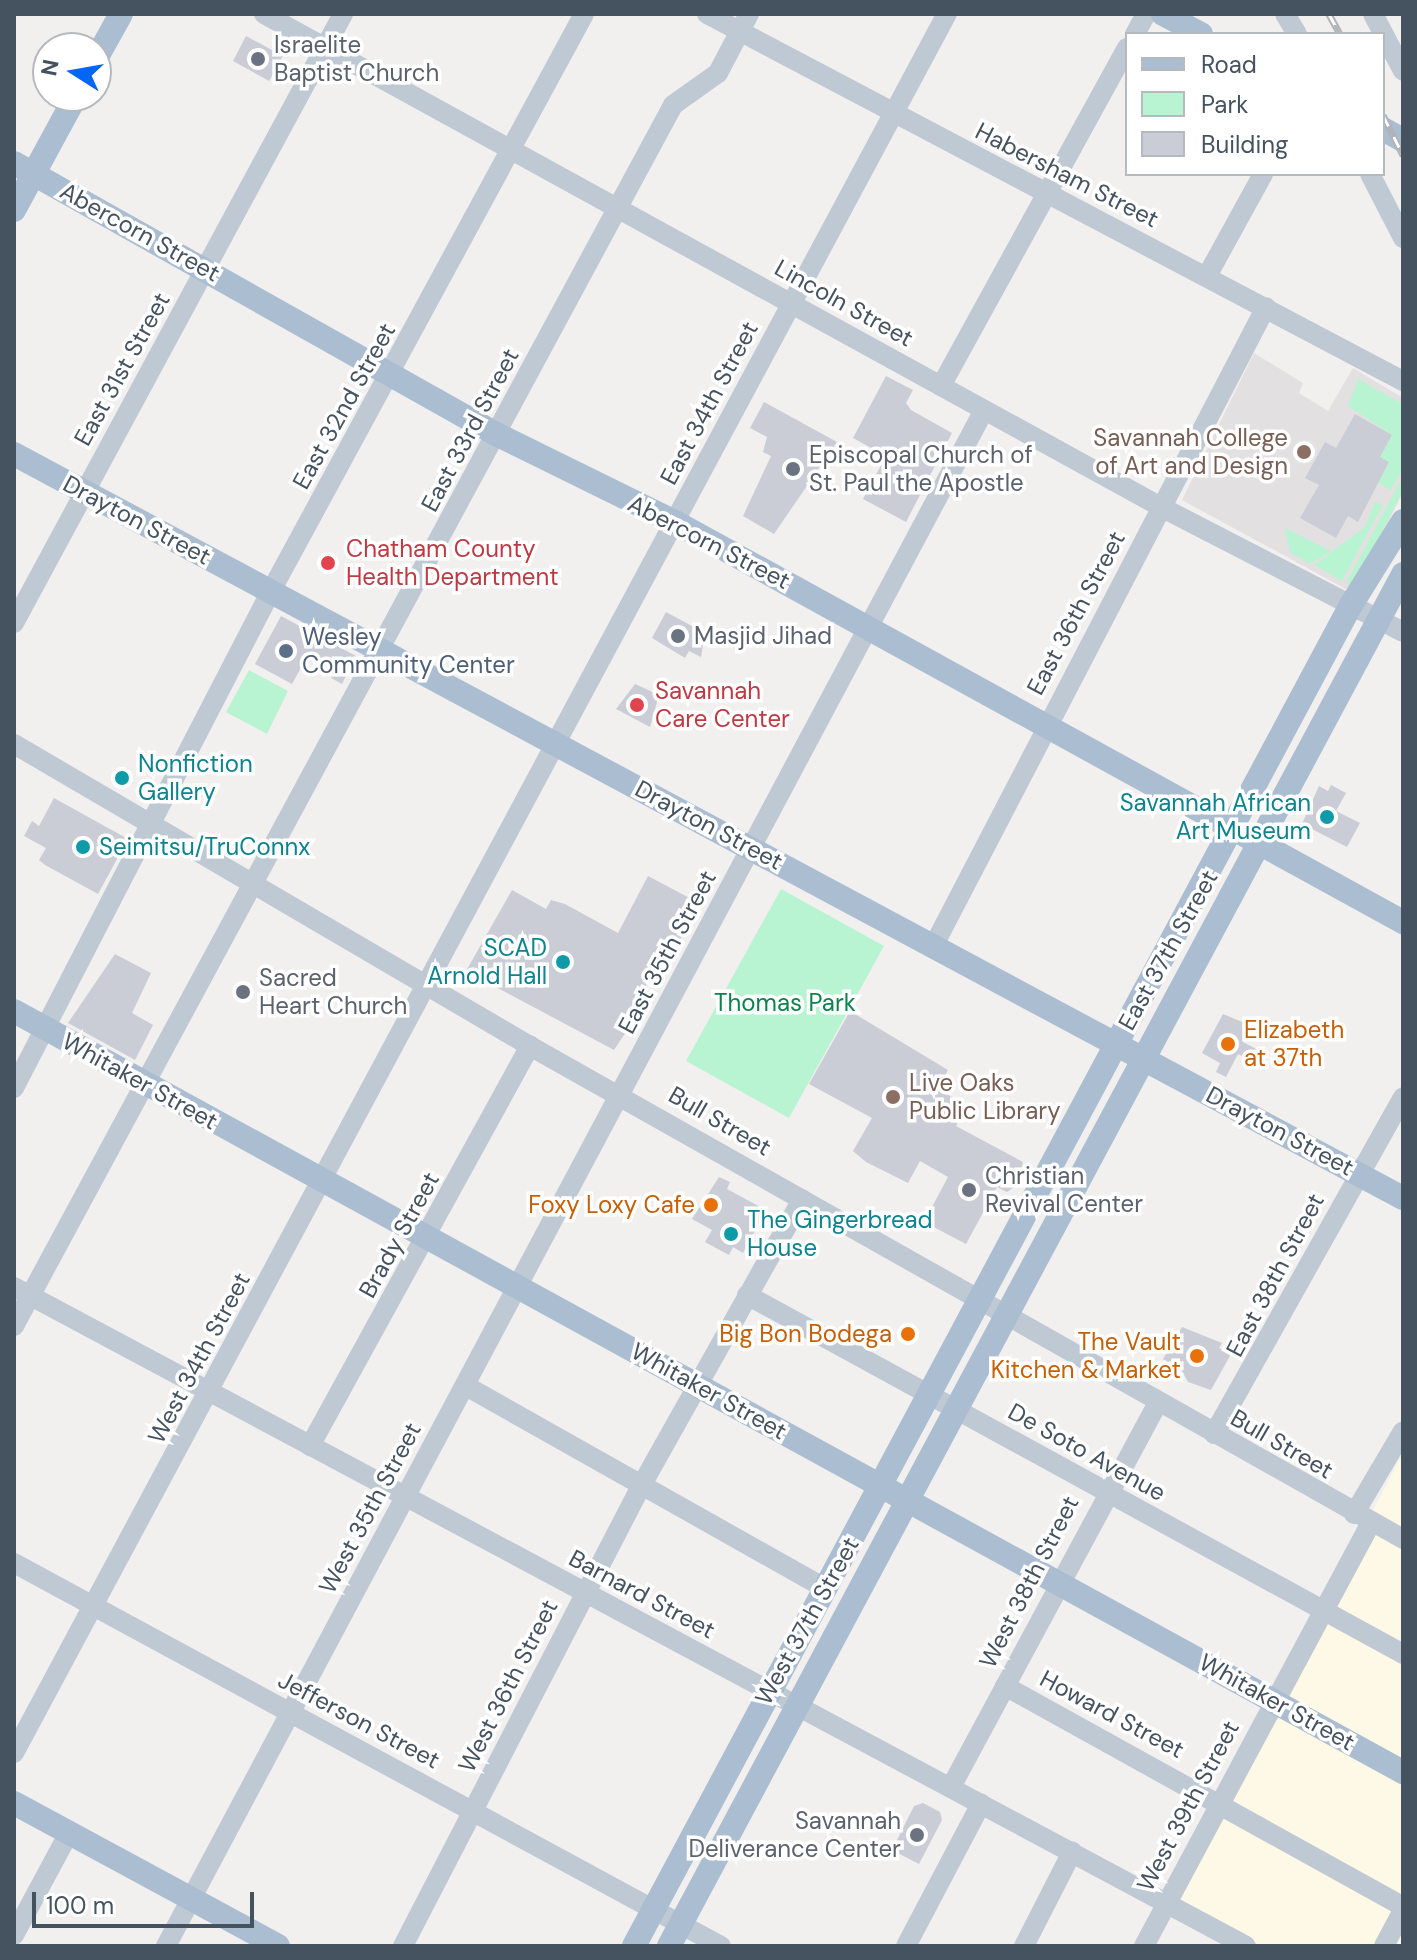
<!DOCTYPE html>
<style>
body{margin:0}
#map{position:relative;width:1417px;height:1960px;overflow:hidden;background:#f2efef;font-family:"DM Sans",sans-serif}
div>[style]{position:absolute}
.commercial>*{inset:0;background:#fef8e6}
.education>*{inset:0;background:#e3e0e1}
.green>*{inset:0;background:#b8f4d1}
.building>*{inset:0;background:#cacdd5}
.minor>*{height:20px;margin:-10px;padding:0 10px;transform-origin:10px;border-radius:10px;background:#bec9d3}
.major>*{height:24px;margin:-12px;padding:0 12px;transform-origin:12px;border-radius:12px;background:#abbdd1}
.rail>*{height:7px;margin-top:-3.5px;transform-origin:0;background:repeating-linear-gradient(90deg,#fff 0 12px,#b0b4ba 0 24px);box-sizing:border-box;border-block:2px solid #b0b4ba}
.dots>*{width:22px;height:22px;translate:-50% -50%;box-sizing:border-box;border:4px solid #fff;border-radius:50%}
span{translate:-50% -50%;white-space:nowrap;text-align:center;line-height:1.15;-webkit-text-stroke:7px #fff;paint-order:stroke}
.worship-label{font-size:24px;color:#5b616d}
.left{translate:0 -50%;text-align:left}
.right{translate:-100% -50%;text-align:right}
.street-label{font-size:24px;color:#45525f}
.education-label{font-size:24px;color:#785e54}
.health-label{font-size:24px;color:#be3a42}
.service-label{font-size:24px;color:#4e5e75}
.culture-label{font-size:24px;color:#0d838f}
.park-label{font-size:24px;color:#0c834c}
.food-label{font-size:24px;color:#c56008}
.frame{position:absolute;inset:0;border:16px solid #45525f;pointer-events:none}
.legend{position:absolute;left:1125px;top:32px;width:260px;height:144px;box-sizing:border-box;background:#fff;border:2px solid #b5babf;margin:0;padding:10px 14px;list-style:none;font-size:24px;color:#45525f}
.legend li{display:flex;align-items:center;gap:16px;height:40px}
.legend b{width:40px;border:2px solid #b5babf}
.north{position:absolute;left:32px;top:32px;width:80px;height:80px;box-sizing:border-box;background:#fff;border:2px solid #b5babf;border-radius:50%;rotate:281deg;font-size:22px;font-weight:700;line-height:32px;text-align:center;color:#45525f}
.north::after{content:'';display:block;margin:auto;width:28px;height:36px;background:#0466f7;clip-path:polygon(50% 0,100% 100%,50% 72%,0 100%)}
.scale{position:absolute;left:32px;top:1892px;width:222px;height:36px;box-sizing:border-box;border:4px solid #45525f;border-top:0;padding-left:10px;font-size:24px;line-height:28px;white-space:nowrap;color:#45525f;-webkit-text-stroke:6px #fff;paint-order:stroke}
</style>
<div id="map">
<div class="commercial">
<div style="clip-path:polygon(1403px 1453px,1403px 1946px,1248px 1946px,1166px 1905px)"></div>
</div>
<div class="education">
<div style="clip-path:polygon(1254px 353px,1303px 383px,1299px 393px,1328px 411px,1353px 368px,1403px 398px,1403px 492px,1353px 593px,1182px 500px)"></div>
</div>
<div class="green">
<div style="clip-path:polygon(1358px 379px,1403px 404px,1403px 467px,1391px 490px,1378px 483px,1389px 463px,1380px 457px,1392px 435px,1348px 406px)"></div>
<div style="clip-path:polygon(1403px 476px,1403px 491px,1354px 587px,1346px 583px)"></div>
<div style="clip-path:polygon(1375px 502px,1383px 505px,1342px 581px,1314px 565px,1365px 527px)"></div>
<div style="clip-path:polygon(1285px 528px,1331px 551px,1310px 564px,1290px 552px)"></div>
<div style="clip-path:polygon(249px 670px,288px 691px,267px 734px,226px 712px)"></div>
<div style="clip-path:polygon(781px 889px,884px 946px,789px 1118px,686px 1061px)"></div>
</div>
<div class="building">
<div style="clip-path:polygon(246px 36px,283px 56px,269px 81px,233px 61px)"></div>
<div style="clip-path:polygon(886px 376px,913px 390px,906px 403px,911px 410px,952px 433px,906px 522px,863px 499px,886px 456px,853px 438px)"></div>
<div style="clip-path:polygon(764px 402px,837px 442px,774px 534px,743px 516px,771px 456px,763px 452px,767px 437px,750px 428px)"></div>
<div style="clip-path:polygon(1355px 414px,1392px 435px,1380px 457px,1389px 462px,1358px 522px,1348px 516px,1336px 538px,1300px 518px,1319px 485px,1305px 478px,1325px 442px,1336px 448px)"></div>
<div style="clip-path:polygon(666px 612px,705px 633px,701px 657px,689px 651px,685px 658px,652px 638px)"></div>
<div style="clip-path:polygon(281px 616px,356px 656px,342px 684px,331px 678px,335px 670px,308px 655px,292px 684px,255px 664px)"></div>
<div style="clip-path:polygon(635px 684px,659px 695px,650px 727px,616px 709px)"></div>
<div style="clip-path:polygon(1331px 785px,1346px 793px,1336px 811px,1360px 823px,1347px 847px,1302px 824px,1319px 786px,1328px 791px)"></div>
<div style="clip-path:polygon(54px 798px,128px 839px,98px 894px,45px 865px,39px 860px,46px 848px,24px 836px,32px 821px,39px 826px)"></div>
<div style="clip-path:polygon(648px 876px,699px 903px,670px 959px,662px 955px,644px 989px,652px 993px,614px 1050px,466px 971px,512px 890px,546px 909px,551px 900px,565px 904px,618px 933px)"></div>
<div style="clip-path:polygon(115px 954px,151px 973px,132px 1013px,153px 1025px,135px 1060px,68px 1023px)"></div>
<div style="clip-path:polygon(850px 1011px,948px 1070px,938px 1089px,967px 1106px,956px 1126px,1023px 1162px,1017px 1185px,1007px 1192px,997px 1187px,966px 1244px,924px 1222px,948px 1177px,920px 1161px,908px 1183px,866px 1162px,853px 1151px,872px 1118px,809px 1084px)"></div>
<div style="clip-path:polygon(1223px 1014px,1252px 1026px,1243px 1042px,1260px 1051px,1255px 1062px,1238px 1054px,1226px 1077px,1216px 1072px,1220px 1063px,1202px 1053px)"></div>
<div style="clip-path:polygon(719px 1177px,730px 1182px,727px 1189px,766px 1210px,743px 1253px,733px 1247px,729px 1255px,705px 1242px,712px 1230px,692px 1219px)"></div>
<div style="clip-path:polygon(1182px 1327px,1222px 1343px,1219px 1348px,1231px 1354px,1211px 1390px,1188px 1382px,1181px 1369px,1163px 1359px)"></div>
<div style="clip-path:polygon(923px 1803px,940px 1812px,942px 1820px,919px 1864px,892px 1850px,914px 1806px)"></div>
</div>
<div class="minor">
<div style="left:264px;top:14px;width:1024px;rotate:28.79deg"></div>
<div style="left:1161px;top:507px;width:272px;rotate:27.3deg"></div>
<div style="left:707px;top:14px;width:787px;rotate:27.8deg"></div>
<div style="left:1285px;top:14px;width:23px;rotate:59deg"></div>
<div style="left:1373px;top:14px;width:64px;rotate:62.2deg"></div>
<div style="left:1135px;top:34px;width:23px;rotate:-61deg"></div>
<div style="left:1370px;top:174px;width:72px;rotate:62.7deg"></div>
<div style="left:1207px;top:276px;width:116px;rotate:-61.2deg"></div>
<div style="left:941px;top:386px;width:386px;rotate:-61.2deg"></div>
<div style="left:14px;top:623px;width:692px;rotate:-61.62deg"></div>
<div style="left:14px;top:744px;width:598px;rotate:30.34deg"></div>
<div style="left:530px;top:1046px;width:1003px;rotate:29.45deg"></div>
<div style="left:934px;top:945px;width:719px;rotate:-62.51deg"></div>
<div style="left:14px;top:1088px;width:560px;rotate:-62.66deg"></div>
<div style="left:271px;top:591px;width:656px;rotate:-61.52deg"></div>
<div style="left:14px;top:1287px;width:1397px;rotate:28.14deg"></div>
<div style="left:747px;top:1295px;width:748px;rotate:28.69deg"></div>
<div style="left:14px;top:1326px;width:1387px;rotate:-61.64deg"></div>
<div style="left:673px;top:105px;width:55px;rotate:-35.4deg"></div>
<div style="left:718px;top:73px;width:67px;rotate:-62.3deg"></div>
<div style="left:466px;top:1386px;width:413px;rotate:29.4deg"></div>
<div style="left:1214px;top:1434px;width:386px;rotate:-60.7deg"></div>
<div style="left:310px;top:1446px;width:457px;rotate:-61.2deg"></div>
<div style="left:1354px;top:1514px;width:96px;rotate:-59.4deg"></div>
<div style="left:14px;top:1563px;width:804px;rotate:28.45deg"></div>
<div style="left:1005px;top:1686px;width:455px;rotate:29deg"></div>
<div style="left:14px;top:1753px;width:1973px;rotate:-61.79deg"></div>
<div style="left:951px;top:1787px;width:434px;rotate:-61.7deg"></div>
<div style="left:14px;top:1935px;width:116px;rotate:-61.7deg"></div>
<div style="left:166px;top:1946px;width:1740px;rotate:-61.96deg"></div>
<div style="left:403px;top:1946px;width:516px;rotate:-62.64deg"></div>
<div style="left:640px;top:1488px;width:331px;rotate:-60.7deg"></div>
<div style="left:906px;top:1946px;width:161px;rotate:-62.2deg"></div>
<div style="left:1024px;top:1946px;width:106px;rotate:-62.9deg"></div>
<div style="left:1144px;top:1946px;width:480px;rotate:-61.8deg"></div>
<div style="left:1384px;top:1946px;width:40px;rotate:-62deg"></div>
</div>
<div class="major">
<div style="left:1163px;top:14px;width:43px;rotate:27.8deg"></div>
<div style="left:96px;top:59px;width:51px;rotate:-60.9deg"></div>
<div style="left:1383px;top:129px;width:23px;rotate:29deg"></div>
<div style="left:14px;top:163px;width:555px;rotate:29.34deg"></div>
<div style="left:498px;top:435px;width:197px;rotate:26.2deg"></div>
<div style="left:675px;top:522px;width:831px;rotate:28.79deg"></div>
<div style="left:14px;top:210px;width:130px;rotate:-61.5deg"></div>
<div style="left:14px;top:454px;width:1576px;rotate:28.18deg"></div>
<div style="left:14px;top:1011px;width:1584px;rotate:28.72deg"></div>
<div style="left:14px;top:1803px;width:300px;rotate:28.4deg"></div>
<div style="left:634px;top:1946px;width:1521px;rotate:-61.87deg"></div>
<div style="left:1351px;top:605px;width:99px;rotate:-58.2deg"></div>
<div style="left:669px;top:1946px;width:1556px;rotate:-61.85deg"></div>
</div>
<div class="rail">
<div style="left:1329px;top:14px;width:23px;rotate:61deg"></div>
<div style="left:1383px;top:115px;width:45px;rotate:63.4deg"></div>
</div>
<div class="dots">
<div style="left:258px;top:59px;background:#6b7280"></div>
<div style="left:1304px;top:452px;background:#8d6e63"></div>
<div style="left:793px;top:469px;background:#6b7280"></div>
<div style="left:328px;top:563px;background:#e0444e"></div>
<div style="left:678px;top:636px;background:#6b7280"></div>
<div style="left:286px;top:651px;background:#5c6f8a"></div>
<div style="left:637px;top:705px;background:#e0444e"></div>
<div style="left:122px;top:778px;background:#0f9aa8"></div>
<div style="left:1327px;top:817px;background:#0f9aa8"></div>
<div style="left:83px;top:847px;background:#0f9aa8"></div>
<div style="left:563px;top:962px;background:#0f9aa8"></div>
<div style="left:243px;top:992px;background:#6b7280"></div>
<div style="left:1228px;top:1044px;background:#e8710a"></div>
<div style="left:893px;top:1097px;background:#8d6e63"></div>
<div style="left:969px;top:1190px;background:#6b7280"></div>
<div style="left:711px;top:1205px;background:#e8710a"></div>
<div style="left:731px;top:1234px;background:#0f9aa8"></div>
<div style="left:908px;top:1334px;background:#e8710a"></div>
<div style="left:1197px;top:1356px;background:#e8710a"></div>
<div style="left:917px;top:1835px;background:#6b7280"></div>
</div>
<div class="worship-label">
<span class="left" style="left:274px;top:59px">Israelite<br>Baptist Church</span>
<span class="left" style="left:809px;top:469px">Episcopal Church of<br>St. Paul the Apostle</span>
<span class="left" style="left:694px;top:636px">Masjid Jihad</span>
<span class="left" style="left:259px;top:992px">Sacred<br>Heart Church</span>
<span class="left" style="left:985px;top:1190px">Christian<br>Revival Center</span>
<span class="right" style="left:901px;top:1835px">Savannah<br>Deliverance Center</span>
</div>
<div class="street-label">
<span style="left:1067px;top:175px;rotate:27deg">Habersham Street</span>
<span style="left:140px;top:232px;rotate:29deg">Abercorn Street</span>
<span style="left:844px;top:303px;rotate:29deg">Lincoln Street</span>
<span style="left:122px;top:369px;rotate:-61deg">East 31st Street</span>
<span style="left:709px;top:403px;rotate:-62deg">East 34th Street</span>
<span style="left:344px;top:406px;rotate:-61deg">East 32nd Street</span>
<span style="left:470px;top:430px;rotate:-62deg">East 33rd Street</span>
<span style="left:137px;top:520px;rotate:28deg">Drayton Street</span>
<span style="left:709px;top:542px;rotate:27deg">Abercorn Street</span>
<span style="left:1076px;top:613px;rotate:-62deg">East 36th Street</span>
<span style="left:709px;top:825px;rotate:28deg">Drayton Street</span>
<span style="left:1168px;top:950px;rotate:-61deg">East 37th Street</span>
<span style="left:667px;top:952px;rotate:-62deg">East 35th Street</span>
<span style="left:140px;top:1081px;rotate:29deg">Whitaker Street</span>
<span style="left:720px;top:1121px;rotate:30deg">Bull Street</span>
<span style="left:1280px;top:1131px;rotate:28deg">Drayton Street</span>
<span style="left:399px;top:1235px;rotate:-61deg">Brady Street</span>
<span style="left:1275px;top:1275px;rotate:-62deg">East 38th Street</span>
<span style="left:199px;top:1358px;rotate:-62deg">West 34th Street</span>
<span style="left:709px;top:1391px;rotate:29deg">Whitaker Street</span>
<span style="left:1282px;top:1444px;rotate:30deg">Bull Street</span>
<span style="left:1087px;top:1452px;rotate:29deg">De Soto Avenue</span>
<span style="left:370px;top:1508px;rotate:-62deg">West 35th Street</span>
<span style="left:1029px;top:1582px;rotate:-63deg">West 38th Street</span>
<span style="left:642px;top:1594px;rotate:28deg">Barnard Street</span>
<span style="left:807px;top:1621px;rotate:-61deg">West 37th Street</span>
<span style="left:508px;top:1686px;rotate:-63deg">West 36th Street</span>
<span style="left:1277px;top:1702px;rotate:29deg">Whitaker Street</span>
<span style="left:1112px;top:1714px;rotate:28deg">Howard Street</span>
<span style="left:359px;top:1720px;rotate:28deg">Jefferson Street</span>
<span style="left:1188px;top:1806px;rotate:-62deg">West 39th Street</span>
</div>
<div class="education-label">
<span class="right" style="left:1288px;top:452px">Savannah College<br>of Art and Design</span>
<span class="left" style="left:909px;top:1097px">Live Oaks<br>Public Library</span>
</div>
<div class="health-label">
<span class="left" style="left:346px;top:563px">Chatham County<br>Health Department</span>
<span class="left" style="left:655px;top:705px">Savannah<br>Care Center</span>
</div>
<div class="service-label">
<span class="left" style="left:302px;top:651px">Wesley<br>Community Center</span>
</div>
<div class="culture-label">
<span class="left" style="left:138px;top:778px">Nonfiction<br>Gallery</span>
<span class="right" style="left:1311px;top:817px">Savannah African<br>Art Museum</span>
<span class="left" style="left:99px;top:847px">Seimitsu/TruConnx</span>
<span class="right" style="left:547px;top:962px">SCAD<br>Arnold Hall</span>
<span class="left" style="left:747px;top:1234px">The Gingerbread<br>House</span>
</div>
<div class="park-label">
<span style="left:785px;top:1003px">Thomas Park</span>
</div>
<div class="food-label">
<span class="left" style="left:1244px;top:1044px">Elizabeth<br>at 37th</span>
<span class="right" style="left:695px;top:1205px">Foxy Loxy Cafe</span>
<span class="right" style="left:892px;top:1334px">Big Bon Bodega</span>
<span class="right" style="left:1181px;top:1356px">The Vault<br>Kitchen &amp; Market</span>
</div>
<div class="frame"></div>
<ul class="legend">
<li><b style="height:10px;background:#abbdd1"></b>Road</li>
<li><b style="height:22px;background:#b8f4d1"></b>Park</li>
<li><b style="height:22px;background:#cacdd5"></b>Building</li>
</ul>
<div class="north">N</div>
<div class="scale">100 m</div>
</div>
